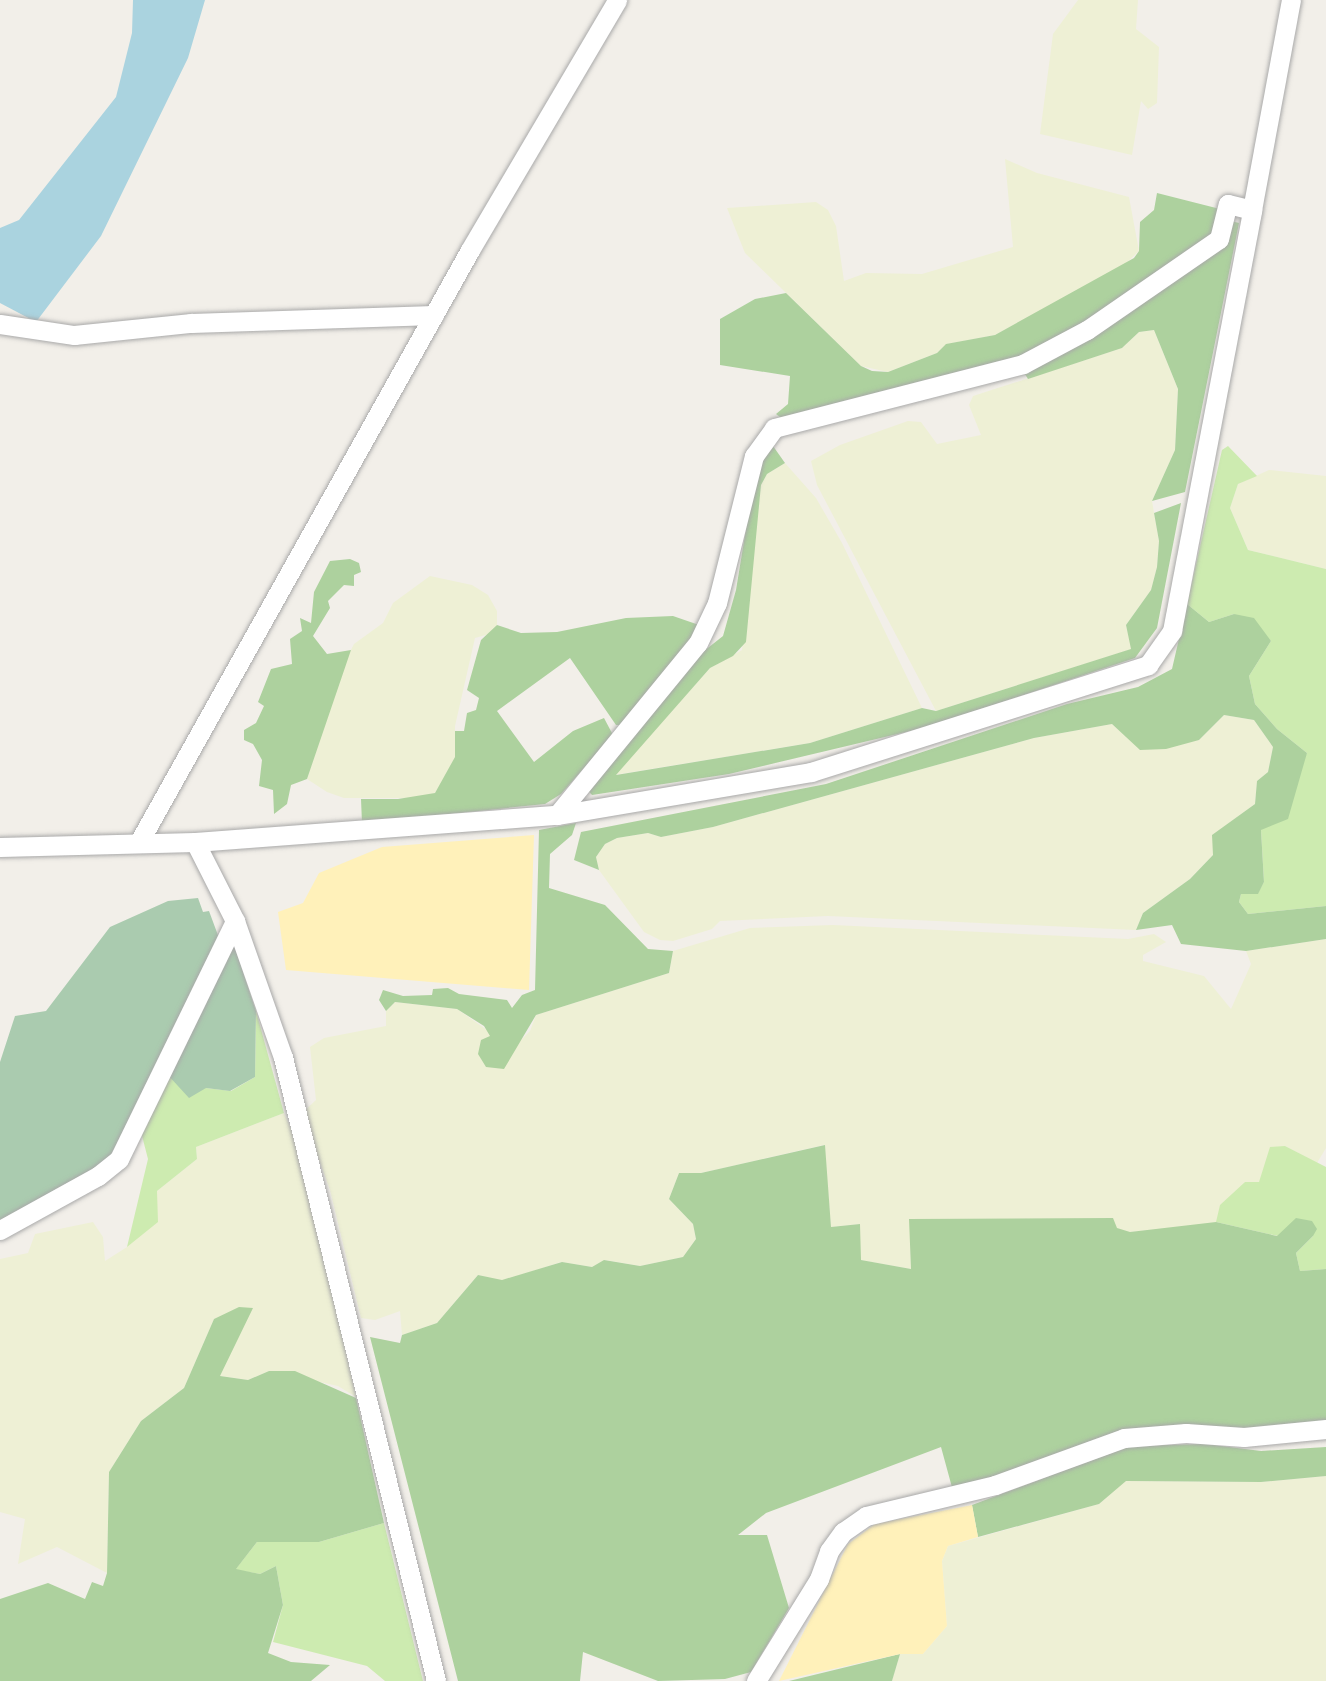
<!DOCTYPE html>
<style>
body{margin:0}
#map{position:relative;width:1326px;height:1681px;overflow:hidden;background:#f2efe9;font-family:Inter,sans-serif}
div>[style]{position:absolute}
.farmland>*{inset:0;background:#eef0d5}
.grass>*{inset:0;background:#cdebb0}
.forest>*{inset:0;background:#add19e}
.sand>*{inset:0;background:#fff1ba}
.cemetery>*{inset:0;background:#aacbaf}
.water>*{inset:0;background:#aad3df}
.roads{filter:drop-shadow(0 0 2px #a9a9a9) drop-shadow(0 0 2px #a9a9a9)}
.minor>*{height:19px;margin:-9.5px;padding:0 9.5px;transform-origin:9.5px;border-radius:9.5px;background:#fff}
span{translate:-50% -50%;white-space:nowrap;text-align:center;line-height:1.15;-webkit-text-stroke:7px #fff;paint-order:stroke}
</style>
<div id="map">
<div class="farmland">
<div style="clip-path:polygon(1078px 0,1138px 0,1136px 29px,1159px 47px,1157px 103px,1148px 109px,1141px 101px,1132px 155px,1040px 134px,1053px 34px)"></div>
<div style="clip-path:polygon(1005px 159px,1037px 173px,1129px 197px,1139px 251px,1122px 267px,995px 335px,947px 344px,937px 353px,888px 372px,861px 366px,745px 253px,727px 208px,816px 202px,828px 210px,836px 226px,844px 281px,866px 273px,922px 274px,1013px 247px)"></div>
<div style="clip-path:polygon(1154px 330px,1178px 389px,1175px 450px,1152px 501px,1159px 541px,1157px 567px,1151px 590px,1126px 625px,1132px 649px,936px 711px,817px 485px,811px 461px,840px 445px,908px 421px,921px 422px,937px 444px,981px 435px,969px 405px,973px 396px,1122px 348px,1139px 332px)"></div>
<div style="clip-path:polygon(785px 463px,816px 498px,842px 543px,922px 708px,810px 743px,614px 775px,710px 668px,742px 650px,761px 485px,767px 474px)"></div>
<div style="clip-path:polygon(1269px 470px,1326px 476px,1326px 569px,1248px 550px,1230px 508px,1238px 484px)"></div>
<div style="clip-path:polygon(430px 576px,472px 585px,488px 595px,497px 611px,497px 625px,489px 634px,475px 638px,455px 726px,455px 757px,447px 775px,435px 793px,419px 798px,344px 798px,327px 792px,307px 779px,344px 663px,354px 644px,383px 623px,393px 603px)"></div>
<div style="clip-path:polygon(1224px 715px,1254px 720px,1273px 747px,1268px 772px,1257px 781px,1255px 804px,1213px 835px,1213px 855px,1190px 879px,1143px 913px,1136px 930px,828px 916px,720px 921px,712px 929px,673px 941px,660px 940px,644px 932px,599px 870px,596px 857px,605px 844px,617px 838px,648px 833px,661px 837px,713px 827px,1034px 738px,1112px 724px,1140px 749px,1199px 740px)"></div>
<div style="clip-path:polygon(833px 925px,1128px 939px,1154px 934px,1166px 942px,1143px 955px,1143px 961px,1204px 976px,1231px 1009px,1251px 964px,1246px 951px,1326px 939px,1326px 1148px,1317px 1163px,1285px 1146px,1259px 1182px,1245px 1182px,1214px 1225px,1130px 1232px,910px 1219px,911px 1269px,860px 1260px,860px 1224px,831px 1227px,824px 1145px,701px 1173px,679px 1173px,669px 1199px,693px 1224px,696px 1239px,683px 1257px,640px 1266px,605px 1260px,592px 1267px,561px 1262px,502px 1281px,478px 1275px,437px 1323px,402px 1335px,400px 1311px,375px 1320px,361px 1318px,330px 1190px,302px 1113px,316px 1100px,310px 1047px,324px 1038px,386px 1026px,386px 1011px,395px 1002px,457px 1009px,513px 1048px,530px 1031px,536px 1015px,669px 973px,673px 951px,750px 928px)"></div>
<div style="clip-path:polygon(284px 1113px,298px 1144px,356px 1397px,338px 1386px,269px 1371px,248px 1380px,220px 1376px,214px 1319px,184px 1388px,141px 1421px,109px 1472px,107px 1573px,57px 1547px,18px 1564px,25px 1519px,0 1512px,0 1259px,28px 1253px,35px 1234px,93px 1222px,103px 1237px,105px 1261px,127px 1247px,157px 1191px,197px 1159px,196px 1147px)"></div>
<div style="clip-path:polygon(1326px 1476px,1326px 1681px,892px 1681px,900px 1654px,923px 1654px,947px 1626px,942px 1561px,948px 1546px,1099px 1504px,1125px 1481px,1261px 1482px)"></div>
</div>
<div class="grass">
<div style="clip-path:polygon(1228px 446px,1257px 476px,1238px 484px,1230px 508px,1248px 550px,1326px 569px,1326px 906px,1248px 914px,1239px 902px,1241px 894px,1258px 893px,1264px 882px,1261px 830px,1307px 753px,1277px 729px,1255px 704px,1249px 676px,1271px 641px,1234px 614px,1209px 622px,1187px 604px,1222px 450px)"></div>
<div style="clip-path:polygon(256px 1011px,284px 1113px,196px 1147px,197px 1159px,157px 1191px,158px 1222px,127px 1247px,148px 1159px,141px 1132px,167px 1074px,206px 1088px,231px 1091px,255px 1077px)"></div>
<div style="clip-path:polygon(1285px 1146px,1326px 1167px,1326px 1269px,1300px 1271px,1296px 1253px,1313px 1236px,1278px 1236px,1216px 1222px,1220px 1205px,1245px 1182px,1259px 1182px,1270px 1147px)"></div>
<div style="clip-path:polygon(384px 1523px,423px 1681px,385px 1681px,367px 1666px,273px 1642px,283px 1605px,276px 1566px,260px 1574px,235px 1570px,257px 1542px,319px 1542px)"></div>
</div>
<div class="forest">
<div style="clip-path:polygon(1157px 193px,1220px 209px,1214px 235px,1135px 292px,1024px 356px,784px 420px,776px 414px,788px 404px,790px 376px,720px 365px,720px 319px,755px 299px,786px 293px,861px 366px,872px 371px,888px 372px,937px 353px,946px 344px,995px 335px,1134px 258px,1139px 251px,1140px 222px,1154px 210px)"></div>
<div style="clip-path:polygon(1231px 221px,1239px 223px,1185px 492px,1152px 501px,1175px 450px,1178px 389px,1154px 330px,1139px 332px,1122px 348px,1028px 379px,1023px 371px)"></div>
<div style="clip-path:polygon(773px 446px,785px 463px,767px 474px,761px 485px,746px 642px,733px 656px,710px 668px,616px 775px,810px 743px,922px 708px,936px 711px,1131px 649px,1126px 625px,1151px 590px,1157px 567px,1159px 541px,1154px 513px,1181px 503px,1157px 628px,1135px 658px,927px 727px,729px 774px,592px 795px,585px 787px,699px 655px,723px 636px,736px 590px,755px 474px,763px 454px)"></div>
<div style="clip-path:polygon(350px 559px,359px 563px,361px 572px,354px 575px,354px 586px,344px 585px,328px 601px,330px 608px,313px 636px,327px 654px,351px 650px,307px 779px,291px 785px,287px 804px,274px 814px,273px 790px,259px 786px,262px 760px,253px 744px,244px 740px,244px 730px,256px 723px,264px 706px,258px 702px,271px 669px,292px 664px,290px 639px,302px 631px,300px 618px,311px 623px,314px 592px,330px 561px)"></div>
<div style="clip-path:polygon(1187px 604px,1209px 622px,1234px 614px,1254px 618px,1271px 641px,1249px 676px,1255px 704px,1277px 729px,1307px 753px,1288px 819px,1261px 830px,1264px 882px,1258px 894px,1241px 894px,1239px 902px,1248px 914px,1326px 906px,1326px 939px,1246px 951px,1181px 944px,1172px 925px,1136px 930px,1143px 913px,1190px 879px,1213px 855px,1212px 835px,1255px 804px,1257px 781px,1268px 772px,1273px 747px,1254px 720px,1224px 715px,1199px 740px,1166px 749px,1140px 750px,1112px 724px,1034px 738px,713px 827px,661px 837px,648px 833px,617px 838px,605px 844px,596px 857px,599px 870px,574px 860px,581px 832px,826px 784px,1067px 704px,1138px 687px,1172px 669px)"></div>
<div style="clip-path:polygon(673px 616px,699px 625px,696px 633px,621px 725px,616px 725px,570px 658px,497px 711px,534px 762px,573px 731px,604px 718px,613px 735px,561px 794px,545px 804px,362px 823px,361px 799px,398px 799px,435px 793px,455px 757px,455px 731px,464px 731px,467px 713px,476px 710px,479px 698px,467px 690px,481px 640px,497px 625px,521px 633px,557px 632px,626px 618px)"></div>
<div style="clip-path:polygon(576px 823px,572px 835px,550px 854px,549px 888px,605px 905px,648px 949px,673px 951px,669px 973px,536px 1015px,504px 1069px,486px 1067px,478px 1054px,481px 1040px,490px 1036px,484px 1026px,457px 1009px,395px 1002px,386px 1011px,379px 1000px,383px 990px,403px 996px,432px 995px,433px 989px,448px 988px,459px 994px,507px 1000px,512px 1008px,522px 995px,535px 990px,539px 830px)"></div>
<div style="clip-path:polygon(825px 1145px,831px 1227px,860px 1224px,861px 1260px,911px 1269px,909px 1219px,1113px 1218px,1117px 1228px,1130px 1232px,1216px 1222px,1277px 1236px,1296px 1218px,1312px 1221px,1317px 1229px,1313px 1236px,1296px 1253px,1300px 1271px,1326px 1269px,1326px 1421px,1248px 1429px,1196px 1426px,953px 1491px,941px 1447px,766px 1513px,738px 1535px,767px 1535px,789px 1608px,751px 1672px,725px 1679px,658px 1681px,583px 1652px,580px 1681px,458px 1681px,370px 1337px,400px 1343px,402px 1335px,437px 1323px,478px 1275px,502px 1280px,562px 1262px,592px 1267px,604px 1260px,640px 1266px,683px 1257px,696px 1239px,693px 1224px,669px 1199px,679px 1173px,701px 1173px)"></div>
<div style="clip-path:polygon(239px 1307px,253px 1308px,220px 1376px,248px 1380px,269px 1371px,295px 1371px,356px 1398px,384px 1523px,319px 1542px,257px 1542px,236px 1569px,260px 1574px,276px 1566px,283px 1605px,268px 1653px,291px 1662px,330px 1665px,311px 1681px,0 1681px,0 1599px,48px 1583px,85px 1599px,92px 1582px,103px 1586px,107px 1573px,109px 1472px,141px 1421px,184px 1388px,214px 1319px)"></div>
<div style="clip-path:polygon(1205px 1444px,1261px 1451px,1326px 1447px,1326px 1476px,1261px 1482px,1126px 1481px,1099px 1504px,978px 1537px,972px 1505px,1130px 1446px)"></div>
<div style="clip-path:polygon(900px 1654px,892px 1681px,789px 1681px)"></div>
</div>
<div class="sand">
<div style="clip-path:polygon(534px 835px,529px 990px,286px 970px,278px 912px,303px 903px,319px 873px,382px 847px)"></div>
<div style="clip-path:polygon(972px 1505px,978px 1537px,948px 1546px,942px 1561px,947px 1626px,923px 1654px,900px 1654px,779px 1681px,848px 1544px,875px 1524px)"></div>
</div>
<div class="cemetery">
<div style="clip-path:polygon(198px 898px,203px 912px,209px 911px,219px 938px,114px 1153px,94px 1172px,0 1222px,0 1062px,15px 1016px,46px 1011px,110px 927px,168px 901px)"></div>
<div style="clip-path:polygon(234px 945px,256px 1011px,255px 1077px,230px 1091px,206px 1088px,189px 1098px,167px 1074px)"></div>
</div>
<div class="water">
<div style="clip-path:polygon(133px 0,205px 0,188px 58px,101px 236px,36px 322px,0 303px,0 228px,19px 220px,116px 97px,132px 33px)"></div>
</div>
<div class="roads">
<div class="minor">
<div style="left:0;top:324px;width:75px;rotate:8.5deg"></div>
<div style="left:74px;top:335px;width:118px;rotate:-5.9deg"></div>
<div style="left:191px;top:323px;width:243px;rotate:-1.9deg"></div>
<div style="left:557px;top:815px;width:258px;rotate:-9.6deg"></div>
<div style="left:811px;top:772px;width:354px;rotate:-17.6deg"></div>
<div style="left:1148px;top:665px;width:42px;rotate:-54.8deg"></div>
<div style="left:1172px;top:631px;width:429px;rotate:-79.2deg"></div>
<div style="left:139px;top:842px;width:678px;rotate:-60.79deg"></div>
<div style="left:470px;top:250px;width:290px;rotate:-59.5deg"></div>
<div style="left:195px;top:842px;width:89px;rotate:63.1deg"></div>
<div style="left:235px;top:921px;width:144px;rotate:70.6deg"></div>
<div style="left:283px;top:1057px;width:642px;rotate:76.22deg"></div>
<div style="left:0;top:847px;width:195px;rotate:-1.5deg"></div>
<div style="left:195px;top:842px;width:363px;rotate:-4.3deg"></div>
<div style="left:557px;top:815px;width:222px;rotate:-50.7deg"></div>
<div style="left:698px;top:643px;width:44px;rotate:-64.6deg"></div>
<div style="left:717px;top:603px;width:152px;rotate:-75.9deg"></div>
<div style="left:754px;top:456px;width:34px;rotate:-54deg"></div>
<div style="left:774px;top:428px;width:257px;rotate:-14.4deg"></div>
<div style="left:1023px;top:364px;width:72px;rotate:-28deg"></div>
<div style="left:1087px;top:330px;width:160px;rotate:-34.6deg"></div>
<div style="left:1219px;top:239px;width:36px;rotate:-76deg"></div>
<div style="left:1228px;top:204px;width:25px;rotate:14deg"></div>
<div style="left:1252px;top:210px;width:214px;rotate:-79.5deg"></div>
<div style="left:0;top:1230px;width:112px;rotate:-28.9deg"></div>
<div style="left:98px;top:1176px;width:27px;rotate:-39deg"></div>
<div style="left:119px;top:1159px;width:265px;rotate:-64deg"></div>
<div style="left:756px;top:1681px;width:120px;rotate:-58.3deg"></div>
<div style="left:819px;top:1579px;width:30px;rotate:-70deg"></div>
<div style="left:829px;top:1551px;width:24px;rotate:-54deg"></div>
<div style="left:843px;top:1532px;width:28px;rotate:-35deg"></div>
<div style="left:866px;top:1516px;width:133px;rotate:-13.5deg"></div>
<div style="left:995px;top:1485px;width:137px;rotate:-20deg"></div>
<div style="left:1124px;top:1438px;width:62px;rotate:-4.6deg"></div>
<div style="left:1186px;top:1433px;width:58px;rotate:3.9deg"></div>
<div style="left:1244px;top:1437px;width:82px;rotate:-5.6deg"></div>
</div>
</div>
</div>
